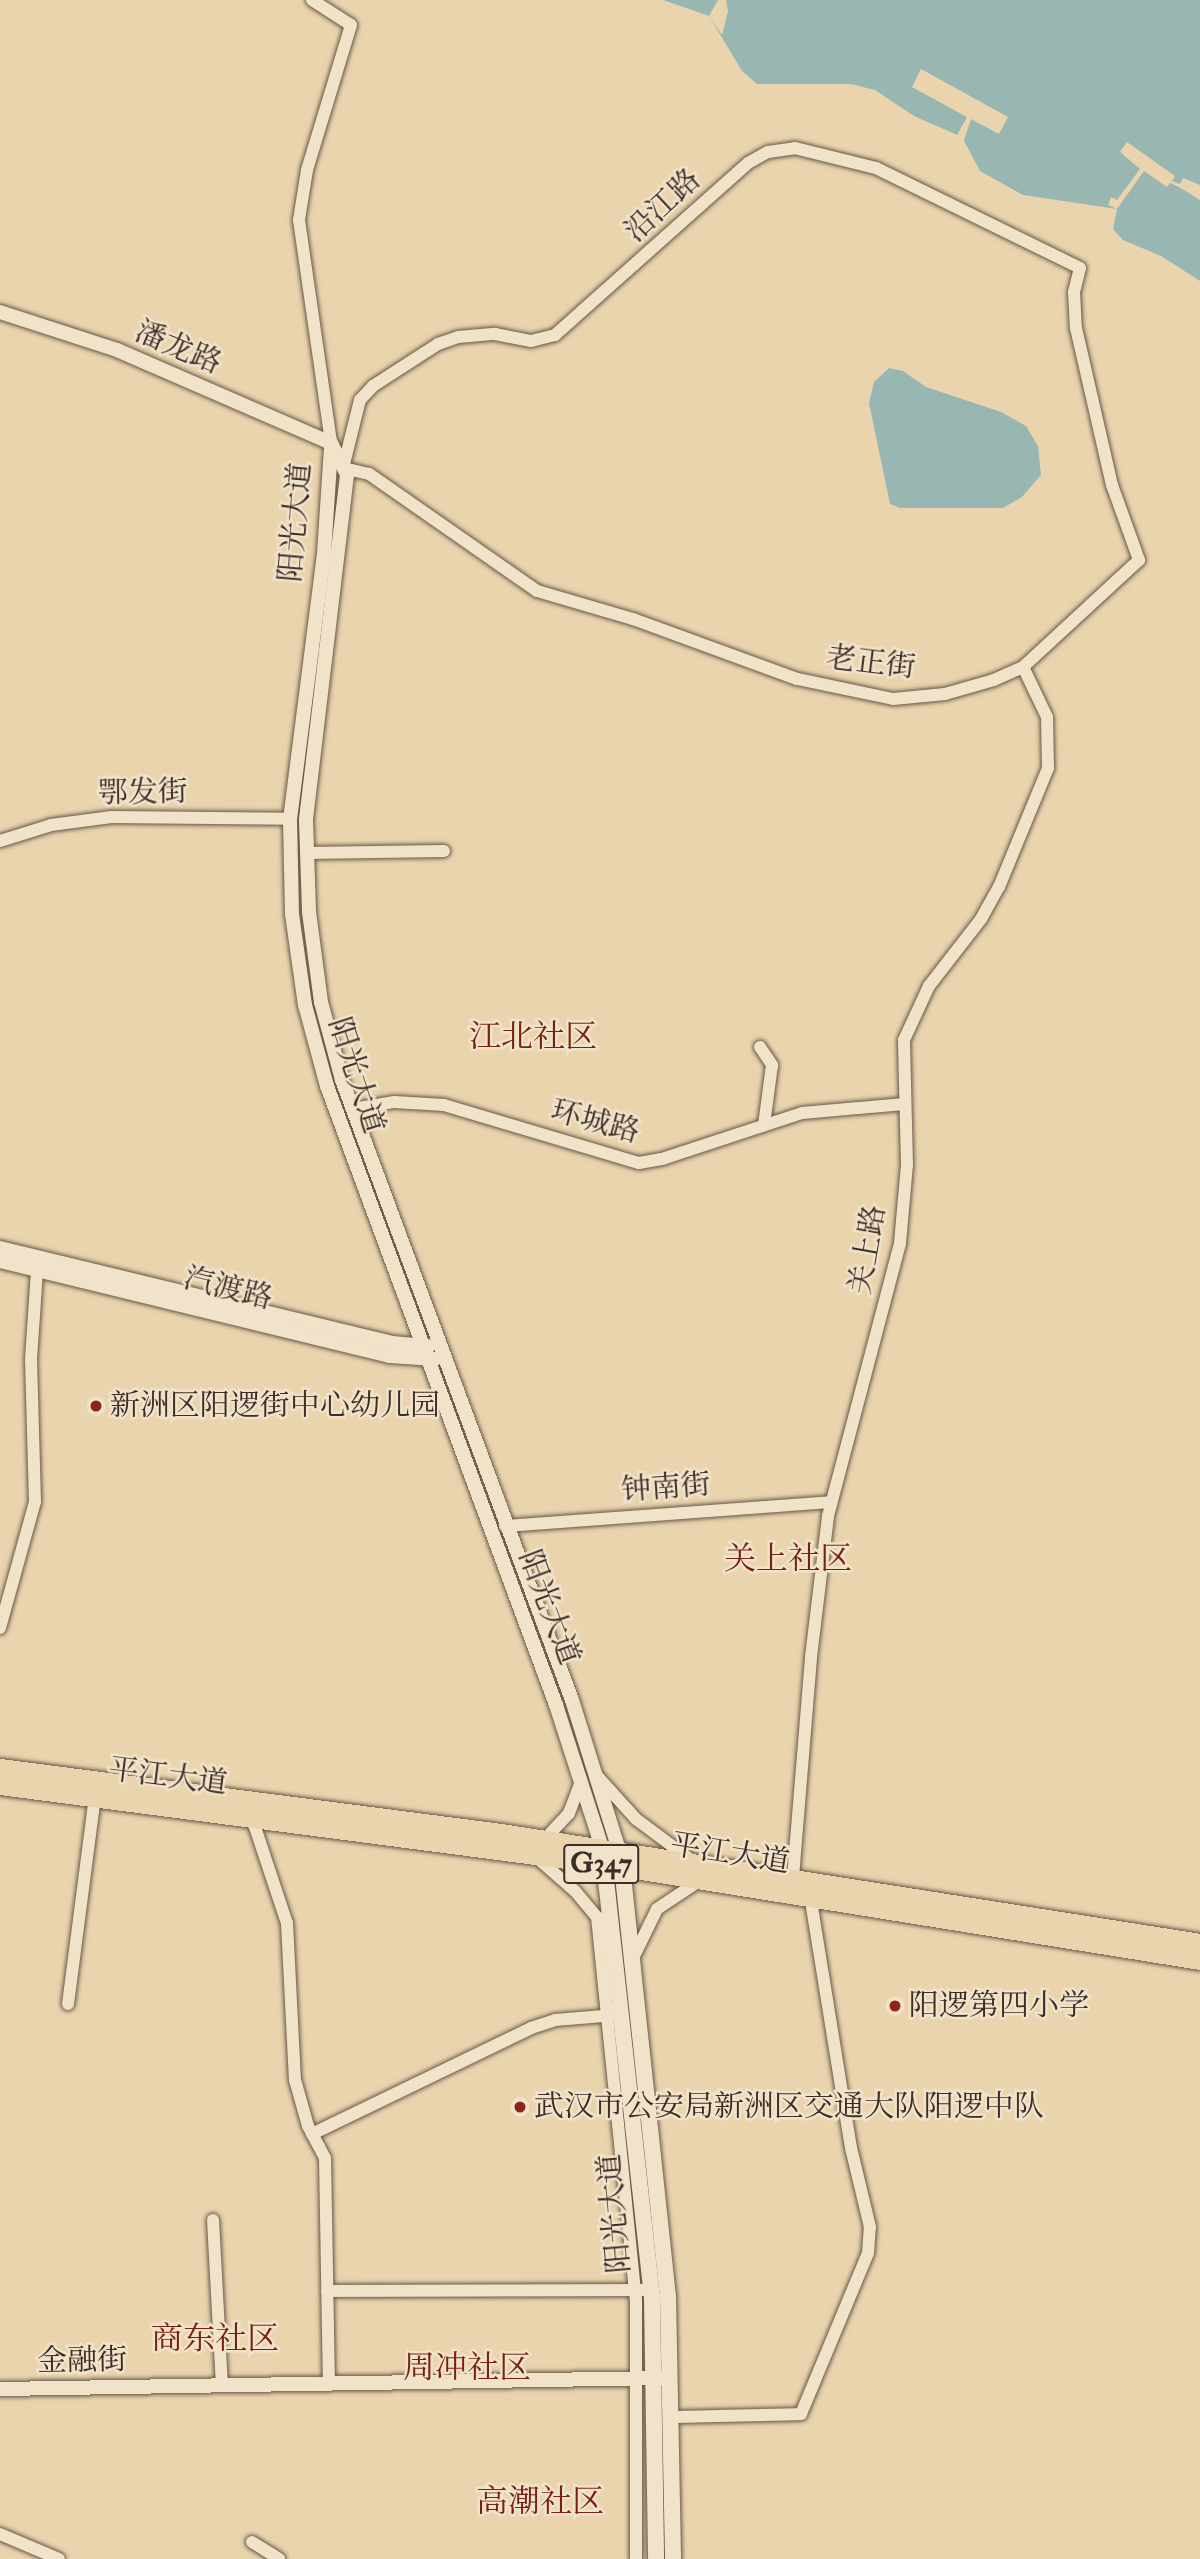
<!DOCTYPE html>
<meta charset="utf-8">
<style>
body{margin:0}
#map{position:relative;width:1200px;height:2559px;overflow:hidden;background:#e9d4ad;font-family:"IM FELL Double Pica","Noto Serif SC",serif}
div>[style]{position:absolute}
.water>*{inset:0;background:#99b7b2}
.pier>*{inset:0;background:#e9d4ad}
.roads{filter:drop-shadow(0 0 2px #675748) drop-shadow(0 0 2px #675748)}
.minor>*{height:12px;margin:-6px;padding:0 6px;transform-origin:6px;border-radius:6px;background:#f1e3ca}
.tertiary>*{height:14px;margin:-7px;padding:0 7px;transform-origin:7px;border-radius:7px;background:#f1e3ca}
.secondary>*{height:16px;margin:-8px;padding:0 8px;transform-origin:8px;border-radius:8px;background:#f1e3ca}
.trunk>*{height:19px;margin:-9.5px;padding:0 9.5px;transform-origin:9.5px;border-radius:9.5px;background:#e9d4ad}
.dots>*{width:19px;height:19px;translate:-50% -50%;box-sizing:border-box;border:4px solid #f1e3ca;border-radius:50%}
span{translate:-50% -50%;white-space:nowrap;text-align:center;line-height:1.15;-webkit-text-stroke:5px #f1e3ca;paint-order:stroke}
.shield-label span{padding:2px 5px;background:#f1e3ca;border:2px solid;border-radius:5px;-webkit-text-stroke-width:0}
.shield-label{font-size:28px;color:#3c2d27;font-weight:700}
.street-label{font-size:30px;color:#3c2d27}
.poi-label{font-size:30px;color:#3c2d27}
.left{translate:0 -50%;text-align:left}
.neighbourhood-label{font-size:32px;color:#7a1f14}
</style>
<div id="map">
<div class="water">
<div style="clip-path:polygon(663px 0,1200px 0,1200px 281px,1161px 256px,1123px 240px,1113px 229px,1117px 209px,1023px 195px,980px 171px,962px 137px,914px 116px,875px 90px,851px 84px,757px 84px,742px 71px,709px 16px)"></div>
<div style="clip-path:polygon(889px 368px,903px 371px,926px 387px,1001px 412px,1026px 426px,1038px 446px,1041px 475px,1022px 497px,1003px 508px,900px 508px,890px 504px,869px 403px,874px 382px)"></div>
</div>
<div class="pier">
<div style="clip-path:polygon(718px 0,726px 0,728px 11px,722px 35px,709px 16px)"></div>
<div style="clip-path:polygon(921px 69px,1008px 117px,999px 134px,971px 119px,963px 143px,956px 137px,967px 117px,912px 87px)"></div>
<div style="clip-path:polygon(1127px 142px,1175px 176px,1172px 181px,1180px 184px,1183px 178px,1200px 185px,1200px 200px,1179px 187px,1170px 183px,1167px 187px,1144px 171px,1117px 209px,1108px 205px,1111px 197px,1117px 200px,1140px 169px,1120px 152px)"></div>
</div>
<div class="roads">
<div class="minor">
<div style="left:312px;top:0;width:46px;rotate:32.7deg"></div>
<div style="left:351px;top:25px;width:152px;rotate:106.9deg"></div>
<div style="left:307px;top:170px;width:51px;rotate:99.1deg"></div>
<div style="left:299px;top:220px;width:225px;rotate:81.8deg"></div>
<div style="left:795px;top:148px;width:83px;rotate:13.9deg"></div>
<div style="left:876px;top:168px;width:227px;rotate:26.1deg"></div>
<div style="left:1080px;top:268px;width:25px;rotate:104deg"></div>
<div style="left:1074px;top:292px;width:36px;rotate:87deg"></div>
<div style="left:1076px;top:328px;width:161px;rotate:77.1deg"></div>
<div style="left:1112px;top:485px;width:80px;rotate:70.2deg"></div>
<div style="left:1139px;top:560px;width:158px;rotate:137.3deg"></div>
<div style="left:1023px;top:667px;width:32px;rotate:156deg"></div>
<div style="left:994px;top:680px;width:51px;rotate:164.1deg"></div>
<div style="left:945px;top:694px;width:52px;rotate:174.5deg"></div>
<div style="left:893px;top:699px;width:98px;rotate:-168.2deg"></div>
<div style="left:797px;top:679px;width:175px;rotate:-159.9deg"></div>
<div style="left:633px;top:619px;width:100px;rotate:-163.7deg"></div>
<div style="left:537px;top:591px;width:205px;rotate:-145.1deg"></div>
<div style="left:369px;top:474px;width:27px;rotate:-167deg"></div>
<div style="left:343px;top:468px;width:70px;rotate:-76deg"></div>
<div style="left:360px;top:400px;width:19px;rotate:-47deg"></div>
<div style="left:373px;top:386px;width:77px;rotate:-32.9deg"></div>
<div style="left:438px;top:344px;width:21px;rotate:-19deg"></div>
<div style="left:458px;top:337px;width:37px;rotate:-5deg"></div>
<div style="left:495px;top:334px;width:37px;rotate:11deg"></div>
<div style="left:531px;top:341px;width:25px;rotate:-14deg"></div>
<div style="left:555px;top:335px;width:259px;rotate:-41.7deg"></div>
<div style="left:748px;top:163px;width:23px;rotate:-29deg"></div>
<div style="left:768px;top:152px;width:27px;rotate:-8deg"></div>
<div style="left:0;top:841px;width:53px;rotate:-17.4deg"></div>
<div style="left:51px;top:825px;width:61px;rotate:-7.6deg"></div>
<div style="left:111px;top:817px;width:179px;rotate:0.6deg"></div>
<div style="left:306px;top:853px;width:138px;rotate:-0.8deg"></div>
<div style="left:760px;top:1047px;width:22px;rotate:56deg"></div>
<div style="left:772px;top:1065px;width:61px;rotate:97.6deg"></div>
<div style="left:353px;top:1109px;width:42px;rotate:-9.7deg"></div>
<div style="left:394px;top:1102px;width:50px;rotate:3.4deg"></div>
<div style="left:444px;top:1105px;width:203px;rotate:16.6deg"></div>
<div style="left:639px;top:1163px;width:23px;rotate:-10deg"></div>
<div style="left:662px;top:1159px;width:147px;rotate:-18.2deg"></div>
<div style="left:802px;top:1113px;width:103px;rotate:-5deg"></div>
<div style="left:505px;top:1526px;width:327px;rotate:-4.2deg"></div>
<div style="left:0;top:1628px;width:131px;rotate:-74.5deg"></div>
<div style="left:35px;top:1502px;width:143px;rotate:-91.6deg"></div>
<div style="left:31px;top:1359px;width:89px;rotate:-86.1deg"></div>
<div style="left:598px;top:1777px;width:57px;rotate:47.9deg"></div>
<div style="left:636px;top:1819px;width:69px;rotate:36.7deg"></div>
<div style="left:252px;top:1818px;width:111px;rotate:71.6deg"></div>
<div style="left:287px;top:1923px;width:157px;rotate:87.1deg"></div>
<div style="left:295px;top:2080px;width:48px;rotate:74.2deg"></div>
<div style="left:308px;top:2126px;width:36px;rotate:62deg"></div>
<div style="left:325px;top:2158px;width:226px;rotate:89deg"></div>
<div style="left:545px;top:1839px;width:35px;rotate:-47deg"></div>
<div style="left:569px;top:1813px;width:34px;rotate:-69deg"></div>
<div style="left:535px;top:1856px;width:53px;rotate:41.2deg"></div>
<div style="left:575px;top:1891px;width:40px;rotate:50deg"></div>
<div style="left:793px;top:1877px;width:221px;rotate:-85.3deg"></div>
<div style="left:811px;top:1657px;width:142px;rotate:-83.1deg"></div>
<div style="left:828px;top:1516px;width:282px;rotate:-75.2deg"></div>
<div style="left:900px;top:1243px;width:78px;rotate:-84.9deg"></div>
<div style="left:907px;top:1165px;width:125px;rotate:-91.4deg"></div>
<div style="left:904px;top:1040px;width:60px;rotate:-65.2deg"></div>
<div style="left:929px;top:986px;width:85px;rotate:-52.2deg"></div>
<div style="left:981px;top:919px;width:37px;rotate:-61deg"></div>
<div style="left:999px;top:887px;width:129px;rotate:-67.6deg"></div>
<div style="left:1048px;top:768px;width:51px;rotate:-91.1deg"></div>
<div style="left:1047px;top:717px;width:55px;rotate:-115.6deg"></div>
<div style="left:597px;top:1917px;width:384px;rotate:84.2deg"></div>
<div style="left:636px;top:2299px;width:260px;rotate:90deg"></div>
<div style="left:634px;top:1956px;width:52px;rotate:-63.9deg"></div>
<div style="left:657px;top:1909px;width:50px;rotate:-33.7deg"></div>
<div style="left:68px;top:2004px;width:209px;rotate:-82.6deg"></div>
<div style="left:312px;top:2134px;width:243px;rotate:-25.8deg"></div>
<div style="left:531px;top:2028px;width:25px;rotate:-18deg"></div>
<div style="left:555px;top:2020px;width:61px;rotate:-4.7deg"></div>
<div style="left:213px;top:2220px;width:165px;rotate:86.9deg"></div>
<div style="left:327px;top:2291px;width:316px;rotate:-0.2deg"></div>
<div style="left:670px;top:2417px;width:131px;rotate:-1.3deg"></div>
<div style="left:801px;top:2414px;width:174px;rotate:-67.4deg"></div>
<div style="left:868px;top:2253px;width:26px;rotate:-86deg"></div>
<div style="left:870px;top:2227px;width:81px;rotate:-103.5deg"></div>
<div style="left:851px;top:2148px;width:255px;rotate:-99.2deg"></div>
<div style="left:0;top:2534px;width:64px;rotate:23deg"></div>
<div style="left:252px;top:2542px;width:32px;rotate:32deg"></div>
</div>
<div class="tertiary">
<div style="left:0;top:312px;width:123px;rotate:18deg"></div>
<div style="left:117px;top:350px;width:233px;rotate:23.5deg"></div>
<div style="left:331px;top:443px;width:36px;rotate:63deg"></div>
<div style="left:347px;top:475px;width:347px;rotate:96.8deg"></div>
<div style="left:306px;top:820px;width:92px;rotate:88.1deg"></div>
<div style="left:309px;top:912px;width:91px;rotate:82.4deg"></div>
<div style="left:321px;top:1002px;width:81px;rotate:74.9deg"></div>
<div style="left:342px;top:1080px;width:661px;rotate:69.65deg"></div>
<div style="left:572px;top:1700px;width:157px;rotate:72.6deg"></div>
<div style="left:331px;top:448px;width:106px;rotate:93.8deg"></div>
<div style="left:324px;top:554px;width:267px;rotate:97.3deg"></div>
<div style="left:290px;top:819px;width:95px;rotate:88.8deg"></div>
<div style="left:292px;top:914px;width:92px;rotate:81.9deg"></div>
<div style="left:305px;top:1005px;width:84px;rotate:74.8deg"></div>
<div style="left:327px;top:1086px;width:660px;rotate:69.7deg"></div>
<div style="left:556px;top:1705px;width:149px;rotate:72.1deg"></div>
<div style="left:0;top:1248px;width:403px;rotate:13.6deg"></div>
<div style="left:392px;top:1343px;width:37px;rotate:5deg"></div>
<div style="left:0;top:1261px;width:401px;rotate:13.7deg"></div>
<div style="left:390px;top:1356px;width:45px;rotate:3.8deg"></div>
<div style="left:0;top:2389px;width:665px;rotate:-0.95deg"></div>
</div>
<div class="secondary">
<div style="left:603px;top:1853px;width:448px;rotate:83.7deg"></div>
<div style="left:652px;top:2298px;width:261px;rotate:89.1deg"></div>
<div style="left:621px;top:1857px;width:443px;rotate:83.9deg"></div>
<div style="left:668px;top:2297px;width:262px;rotate:88.9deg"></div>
</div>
<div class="trunk">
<div style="left:0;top:1768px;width:505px;rotate:7.39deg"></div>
<div style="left:501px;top:1833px;width:708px;rotate:8.94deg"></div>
<div style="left:0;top:1785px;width:609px;rotate:7.45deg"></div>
<div style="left:604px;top:1864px;width:604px;rotate:9.15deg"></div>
</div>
</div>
<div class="dots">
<div style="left:96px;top:1406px;background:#8f2418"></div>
<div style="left:895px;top:2006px;background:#8f2418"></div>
<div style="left:520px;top:2107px;background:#8f2418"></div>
</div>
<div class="shield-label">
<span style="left:601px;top:1864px">G347</span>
</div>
<div class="street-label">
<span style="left:663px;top:206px;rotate:-43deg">沿江路</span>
<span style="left:178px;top:348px;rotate:23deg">潘龙路</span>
<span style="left:296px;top:522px;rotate:-85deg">阳光大道</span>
<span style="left:871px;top:663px;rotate:7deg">老正街</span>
<span style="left:143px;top:793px;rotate:-1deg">鄂发街</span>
<span style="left:356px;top:1076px;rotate:72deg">阳光大道</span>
<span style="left:595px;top:1122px;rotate:15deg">环城路</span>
<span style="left:868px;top:1250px;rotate:-80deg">关上路</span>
<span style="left:228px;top:1289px;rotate:14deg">汽渡路</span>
<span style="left:666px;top:1488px;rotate:-4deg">钟南街</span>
<span style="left:549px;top:1608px;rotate:69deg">阳光大道</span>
<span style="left:168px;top:1777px;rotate:7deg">平江大道</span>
<span style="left:730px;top:1854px;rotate:9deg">平江大道</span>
<span style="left:615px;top:2213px;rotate:-95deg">阳光大道</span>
<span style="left:82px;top:2361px;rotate:-1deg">金融街</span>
</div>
<div class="poi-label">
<span class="left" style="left:110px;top:1406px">新洲区阳逻街中心幼儿园</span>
<span class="left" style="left:909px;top:2006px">阳逻第四小学</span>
<span class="left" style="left:534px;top:2107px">武汉市公安局新洲区交通大队阳逻中队</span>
</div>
<div class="neighbourhood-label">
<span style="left:533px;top:1037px">江北社区</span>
<span style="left:788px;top:1559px">关上社区</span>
<span style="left:215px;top:2339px">商东社区</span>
<span style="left:467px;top:2368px">周冲社区</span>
<span style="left:540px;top:2502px">高潮社区</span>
</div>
</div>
